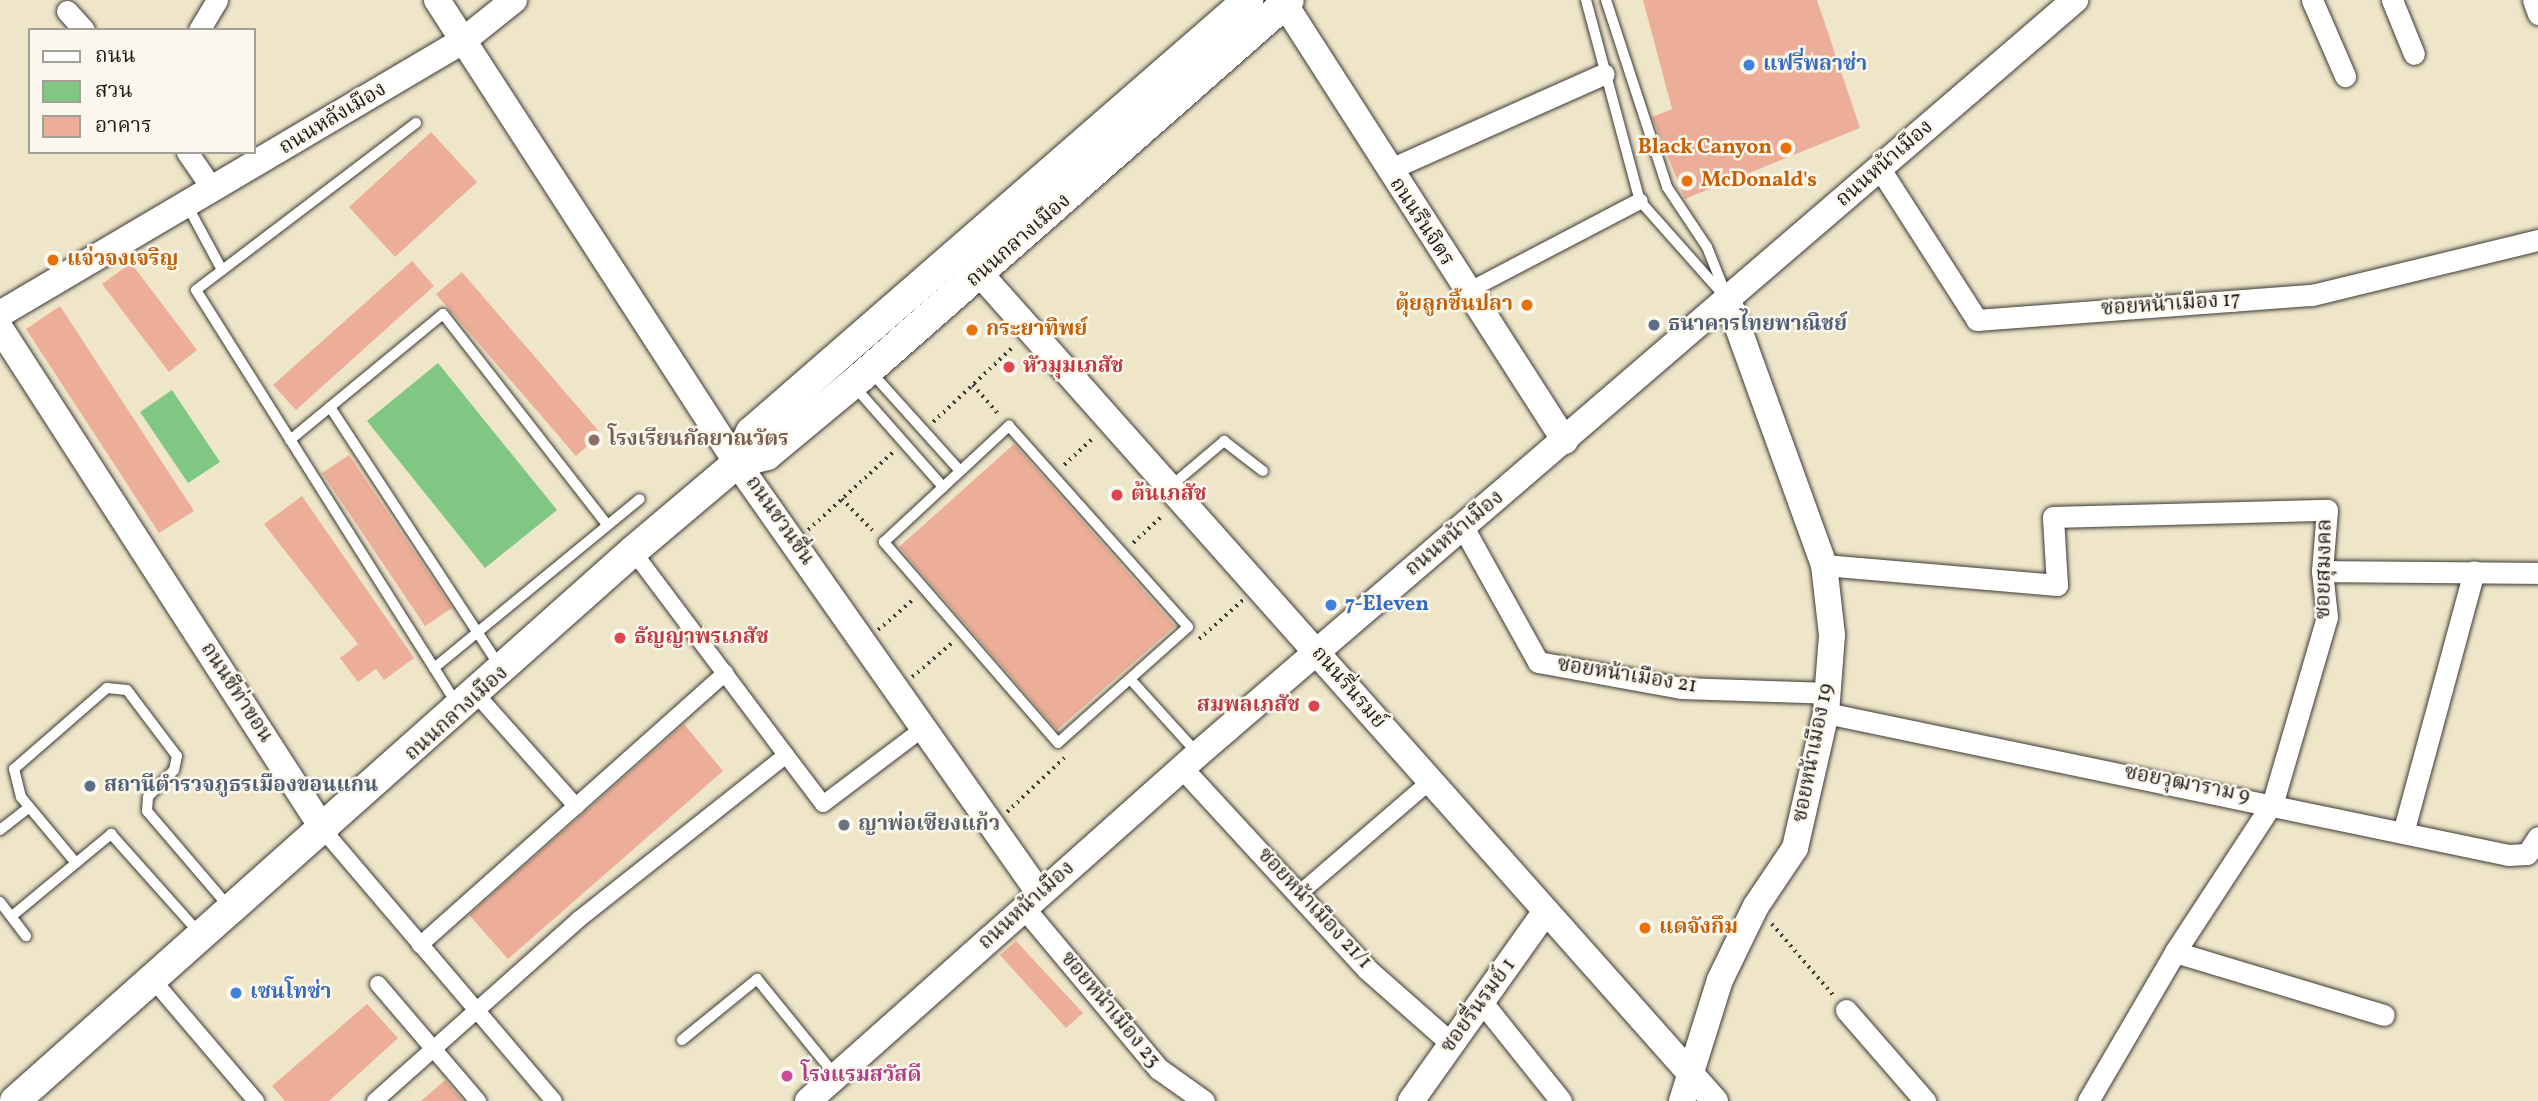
<!DOCTYPE html>
<meta charset="utf-8">
<style>
body{margin:0}
#map{position:relative;width:2538px;height:1101px;overflow:hidden;background:#efe6c9;font-family:Vollkorn,"Noto Serif Thai",serif}
div>[style]{position:absolute}
.green>*{inset:0;background:#80c783}
.building>*{inset:0;background:#edae99}
.path>*{height:3.5px;margin-top:-1.75px;transform-origin:0;background:repeating-linear-gradient(90deg,#3c3a36 0 2px,transparent 0 7px)}
.roads{filter:drop-shadow(0 0 2px #3c3a36) drop-shadow(0 0 2px #3c3a36)}
.service>*{height:10px;margin:-5px;padding:0 5px;transform-origin:5px;border-radius:5px;background:#fff}
.pedestrian>*{height:16px;margin:-8px;padding:0 8px;transform-origin:8px;border-radius:8px;background:#fff}
.minor>*{height:21px;margin:-10.5px;padding:0 10.5px;transform-origin:10.5px;border-radius:10.5px;background:#fff}
.tertiary>*{height:26px;margin:-13px;padding:0 13px;transform-origin:13px;border-radius:13px;background:#fff}
.secondary>*{height:30px;margin:-15px;padding:0 15px;transform-origin:15px;border-radius:15px;background:#fff}
.dots>*{width:19px;height:19px;translate:-50% -50%;box-sizing:border-box;border:4px solid #fbf7ec;border-radius:50%}
span{translate:-50% -50%;white-space:nowrap;text-align:center;line-height:1.15;-webkit-text-stroke:5px #fbf7ec;paint-order:stroke}
.shop-label{font-size:21px;color:#366cbe;font-weight:700}
.left{translate:0 -50%;text-align:left}
.street-label{font-size:21px;color:#1c1c1c}
.food-label{font-size:21px;color:#c56008;font-weight:700}
.right{translate:-100% -50%;text-align:right}
.service-label{font-size:21px;color:#4e5e75;font-weight:700}
.health-label{font-size:21px;color:#be3a42;font-weight:700}
.education-label{font-size:21px;color:#785e54;font-weight:700}
.worship-label{font-size:21px;color:#5b616d;font-weight:700}
.hotel-label{font-size:21px;color:#b23c85;font-weight:700}
.legend{position:absolute;left:28px;top:28px;width:228px;height:126px;box-sizing:border-box;background:#fbf7ec;border:2px solid #a29f99;margin:0;padding:9px 12px;list-style:none;font-size:21px;color:#1c1c1c}
.legend li{display:flex;align-items:center;gap:14px;height:35px}
.legend b{width:35px;border:2px solid #a29f99}
</style>
<div id="map">
<div class="green">
<div style="clip-path:polygon(438px 363px,557px 510px,485px 568px,367px 421px)"></div>
<div style="clip-path:polygon(172px 390px,220px 462px,188px 483px,140px 412px)"></div>
</div>
<div class="building">
<div style="clip-path:polygon(1643px 0,1817px 0,1860px 128px,1685px 199px,1652px 117px,1672px 109px)"></div>
<div style="clip-path:polygon(431px 132px,477px 182px,395px 257px,349px 207px)"></div>
<div style="clip-path:polygon(412px 261px,434px 286px,296px 410px,273px 385px)"></div>
<div style="clip-path:polygon(131px 263px,197px 350px,169px 372px,102px 284px)"></div>
<div style="clip-path:polygon(462px 272px,601px 434px,576px 456px,436px 294px)"></div>
<div style="clip-path:polygon(60px 306px,194px 511px,159px 533px,26px 329px)"></div>
<div style="clip-path:polygon(1014px 444px,1175px 626px,1057px 730px,899px 547px)"></div>
<div style="clip-path:polygon(349px 455px,452px 608px,425px 626px,322px 473px)"></div>
<div style="clip-path:polygon(302px 496px,414px 658px,384px 680px,376px 669px,358px 682px,340px 658px,358px 644px,264px 524px)"></div>
<div style="clip-path:polygon(684px 724px,723px 771px,508px 959px,469px 915px)"></div>
<div style="clip-path:polygon(1016px 941px,1083px 1013px,1066px 1028px,1000px 955px)"></div>
<div style="clip-path:polygon(367px 1004px,398px 1038px,329px 1101px,285px 1101px,272px 1086px)"></div>
<div style="clip-path:polygon(445px 1080px,463px 1101px,421px 1101px)"></div>
</div>
<div class="path">
<div style="left:973px;top:385px;width:41px;rotate:48.9deg"></div>
<div style="left:933px;top:422px;width:111px;rotate:-43.2deg"></div>
<div style="left:1064px;top:465px;width:41px;rotate:-43deg"></div>
<div style="left:842px;top:499px;width:47px;rotate:45.9deg"></div>
<div style="left:808px;top:530px;width:115px;rotate:-42.5deg"></div>
<div style="left:1133px;top:543px;width:41px;rotate:-43deg"></div>
<div style="left:878px;top:630px;width:49px;rotate:-40.9deg"></div>
<div style="left:1199px;top:639px;width:59px;rotate:-41.6deg"></div>
<div style="left:912px;top:677px;width:55px;rotate:-40.6deg"></div>
<div style="left:1007px;top:812px;width:80px;rotate:-43.5deg"></div>
<div style="left:1772px;top:924px;width:94px;rotate:49.3deg"></div>
</div>
<div class="roads">
<div class="service">
<div style="left:1586px;top:0;width:208px;rotate:75deg"></div>
<div style="left:1640px;top:201px;width:130px;rotate:48.4deg"></div>
<div style="left:1606px;top:0;width:197px;rotate:71.9deg"></div>
<div style="left:1667px;top:187px;width:72px;rotate:56.3deg"></div>
<div style="left:1707px;top:247px;width:54px;rotate:68.2deg"></div>
<div style="left:416px;top:123px;width:276px;rotate:142.8deg"></div>
<div style="left:196px;top:290px;width:490px;rotate:57.8deg"></div>
<div style="left:187px;top:205px;width:74px;rotate:61.7deg"></div>
<div style="left:871px;top:372px;width:133px;rotate:48deg"></div>
<div style="left:854px;top:386px;width:135px;rotate:48.6deg"></div>
<div style="left:330px;top:407px;width:312px;rotate:56.8deg"></div>
<div style="left:1009px;top:426px;width:269px;rotate:48.3deg"></div>
<div style="left:1188px;top:627px;width:174px;rotate:138.3deg"></div>
<div style="left:1058px;top:743px;width:266px;rotate:-130.9deg"></div>
<div style="left:884px;top:542px;width:171px;rotate:-42.9deg"></div>
<div style="left:290px;top:440px;width:198px;rotate:-39.5deg"></div>
<div style="left:443px;top:314px;width:267px;rotate:52.1deg"></div>
<div style="left:1171px;top:486px;width:70px;rotate:-40.3deg"></div>
<div style="left:1224px;top:441px;width:49px;rotate:37.6deg"></div>
<div style="left:434px;top:668px;width:266px;rotate:-39.4deg"></div>
<div style="left:1131px;top:680px;width:100px;rotate:47.8deg"></div>
<div style="left:0;top:830px;width:37px;rotate:-38deg"></div>
<div style="left:76px;top:863px;width:86px;rotate:-129.8deg"></div>
<div style="left:21px;top:797px;width:29px;rotate:-104deg"></div>
<div style="left:14px;top:769px;width:123px;rotate:-41.1deg"></div>
<div style="left:107px;top:688px;width:20px;rotate:6deg"></div>
<div style="left:127px;top:690px;width:83px;rotate:52.9deg"></div>
<div style="left:177px;top:756px;width:14px;rotate:102deg"></div>
<div style="left:174px;top:770px;width:37px;rotate:134deg"></div>
<div style="left:148px;top:797px;width:14px;rotate:94deg"></div>
<div style="left:147px;top:811px;width:126px;rotate:49.5deg"></div>
<div style="left:0;top:902px;width:43px;rotate:52.6deg"></div>
<div style="left:12px;top:916px;width:129px;rotate:-39.6deg"></div>
<div style="left:111px;top:834px;width:135px;rotate:48.3deg"></div>
<div style="left:682px;top:1040px;width:97px;rotate:-39.1deg"></div>
<div style="left:757px;top:979px;width:124px;rotate:50.9deg"></div>
</div>
<div class="pedestrian">
<div style="left:1466px;top:292px;width:196px;rotate:-27.6deg"></div>
<div style="left:477px;top:695px;width:149px;rotate:48.3deg"></div>
<div style="left:786px;top:755px;width:61px;rotate:52.9deg"></div>
<div style="left:823px;top:804px;width:126px;rotate:-37deg"></div>
<div style="left:325px;top:832px;width:353px;rotate:49.6deg"></div>
<div style="left:1300px;top:893px;width:172px;rotate:-40.7deg"></div>
<div style="left:420px;top:945px;width:409px;rotate:-41.7deg"></div>
<div style="left:153px;top:980px;width:159px;rotate:49.6deg"></div>
<div style="left:378px;top:984px;width:154px;rotate:49.5deg"></div>
<div style="left:375px;top:1101px;width:272px;rotate:-41.7deg"></div>
<div style="left:578px;top:920px;width:265px;rotate:-38.4deg"></div>
<div style="left:786px;top:755px;width:255px;rotate:-126.9deg"></div>
</div>
<div class="minor">
<div style="left:2312px;top:0;width:83px;rotate:66.5deg"></div>
<div style="left:2392px;top:0;width:58px;rotate:67.8deg"></div>
<div style="left:2533px;top:0;width:15px;rotate:70deg"></div>
<div style="left:67px;top:11px;width:25px;rotate:48deg"></div>
<div style="left:199px;top:30px;width:35px;rotate:-59deg"></div>
<div style="left:187px;top:152px;width:46px;rotate:55.6deg"></div>
<div style="left:1880px;top:169px;width:179px;rotate:57.3deg"></div>
<div style="left:1977px;top:320px;width:336px;rotate:-4.3deg"></div>
<div style="left:2312px;top:295px;width:233px;rotate:-13.7deg"></div>
<div style="left:1388px;top:170px;width:236px;rotate:-24deg"></div>
<div style="left:1463px;top:527px;width:154px;rotate:60.9deg"></div>
<div style="left:1538px;top:662px;width:145px;rotate:10.3deg"></div>
<div style="left:1681px;top:688px;width:147px;rotate:1.9deg"></div>
<div style="left:1824px;top:565px;width:234px;rotate:4.9deg"></div>
<div style="left:2057px;top:585px;width:68px;rotate:-93.4deg"></div>
<div style="left:2053px;top:517px;width:274px;rotate:-1.5deg"></div>
<div style="left:2327px;top:510px;width:61px;rotate:94.7deg"></div>
<div style="left:2322px;top:571px;width:46px;rotate:83.8deg"></div>
<div style="left:2327px;top:617px;width:193px;rotate:106.3deg"></div>
<div style="left:2273px;top:802px;width:179px;rotate:123.2deg"></div>
<div style="left:2175px;top:952px;width:173px;rotate:120.3deg"></div>
<div style="left:2322px;top:571px;width:216px;rotate:0.5deg"></div>
<div style="left:1826px;top:713px;width:697px;rotate:11.76deg"></div>
<div style="left:2508px;top:855px;width:19px;rotate:-3deg"></div>
<div style="left:2527px;top:854px;width:20px;rotate:-57deg"></div>
<div style="left:1183px;top:769px;width:272px;rotate:47.4deg"></div>
<div style="left:1367px;top:969px;width:112px;rotate:41.4deg"></div>
<div style="left:2404px;top:829px;width:267px;rotate:-74.8deg"></div>
<div style="left:1025px;top:909px;width:209px;rotate:50.1deg"></div>
<div style="left:1159px;top:1069px;width:55px;rotate:35.4deg"></div>
<div style="left:2175px;top:952px;width:218px;rotate:16.8deg"></div>
<div style="left:1481px;top:1001px;width:128px;rotate:51.3deg"></div>
<div style="left:1846px;top:1010px;width:121px;rotate:49deg"></div>
</div>
<div class="tertiary">
<div style="left:437px;top:0;width:552px;rotate:57.06deg"></div>
<div style="left:737px;top:463px;width:527px;rotate:54.89deg"></div>
<div style="left:1282px;top:0;width:524px;rotate:57.31deg"></div>
<div style="left:981px;top:275px;width:1105px;rotate:48.38deg"></div>
<div style="left:0;top:314px;width:539px;rotate:-30.56deg"></div>
<div style="left:464px;top:40px;width:64px;rotate:-38.7deg"></div>
<div style="left:0;top:328px;width:600px;rotate:57.18deg"></div>
<div style="left:808px;top:1101px;width:522px;rotate:-41.66deg"></div>
<div style="left:1198px;top:754px;width:1157px;rotate:-40.69deg"></div>
<div style="left:1411px;top:1101px;width:233px;rotate:-54.6deg"></div>
<div style="left:1682px;top:1101px;width:127px;rotate:-72.6deg"></div>
<div style="left:1720px;top:980px;width:82px;rotate:-64.1deg"></div>
<div style="left:1756px;top:906px;width:70px;rotate:-56.1deg"></div>
<div style="left:1795px;top:848px;width:139px;rotate:-77.1deg"></div>
<div style="left:1826px;top:713px;width:78px;rotate:-85.6deg"></div>
<div style="left:1832px;top:635px;width:70px;rotate:-96.5deg"></div>
<div style="left:1824px;top:565px;width:282px;rotate:-109.9deg"></div>
</div>
<div class="secondary">
<div style="left:737px;top:463px;width:34px;rotate:-66deg"></div>
<div style="left:751px;top:432px;width:659px;rotate:-41deg"></div>
<div style="left:15px;top:1101px;width:827px;rotate:-41.67deg"></div>
<div style="left:633px;top:551px;width:136px;rotate:-40.2deg"></div>
<div style="left:737px;top:463px;width:31px;rotate:-15deg"></div>
<div style="left:767px;top:455px;width:122px;rotate:-39.7deg"></div>
<div style="left:861px;top:377px;width:570px;rotate:-41.37deg"></div>
</div>
</div>
<div class="dots">
<div style="left:1749px;top:65px;background:#3f7fe0"></div>
<div style="left:1786px;top:148px;background:#e8710a"></div>
<div style="left:1687px;top:181px;background:#e8710a"></div>
<div style="left:53px;top:260px;background:#e8710a"></div>
<div style="left:1527px;top:305px;background:#e8710a"></div>
<div style="left:1654px;top:325px;background:#5c6f8a"></div>
<div style="left:972px;top:330px;background:#e8710a"></div>
<div style="left:1009px;top:367px;background:#e0444e"></div>
<div style="left:594px;top:440px;background:#8d6e63"></div>
<div style="left:1117px;top:495px;background:#e0444e"></div>
<div style="left:1331px;top:605px;background:#3f7fe0"></div>
<div style="left:620px;top:638px;background:#e0444e"></div>
<div style="left:1314px;top:706px;background:#e0444e"></div>
<div style="left:90px;top:786px;background:#5c6f8a"></div>
<div style="left:844px;top:825px;background:#6b7280"></div>
<div style="left:1645px;top:928px;background:#e8710a"></div>
<div style="left:236px;top:993px;background:#3f7fe0"></div>
<div style="left:787px;top:1076px;background:#d1479c"></div>
</div>
<div class="shop-label">
<span class="left" style="left:1763px;top:65px">แฟรี่พลาซ่า</span>
<span class="left" style="left:1345px;top:605px">7-Eleven</span>
<span class="left" style="left:250px;top:993px">เซนโทซ่า</span>
</div>
<div class="street-label">
<span style="left:333px;top:119px;rotate:-31deg">ถนนหลังเมือง</span>
<span style="left:1885px;top:164px;rotate:-41deg">ถนนหน้าเมือง</span>
<span style="left:1421px;top:222px;rotate:57deg">ถนนรึนจิตร</span>
<span style="left:1019px;top:241px;rotate:-41deg">ถนนกลางเมือง</span>
<span style="left:2171px;top:305px;rotate:-4deg">ซอยหน้าเมือง 17</span>
<span style="left:779px;top:521px;rotate:55deg">ถนนชวนชื่น</span>
<span style="left:1455px;top:534px;rotate:-40deg">ถนนหน้าเมือง</span>
<span style="left:2325px;top:569px;rotate:-89deg">ซอยสุมงคล</span>
<span style="left:1627px;top:676px;rotate:9deg">ซอยหน้าเมือง 21</span>
<span style="left:1348px;top:688px;rotate:49deg">ถนนรื่นรมย์</span>
<span style="left:236px;top:693px;rotate:57deg">ถนนชีท่าขอน</span>
<span style="left:457px;top:714px;rotate:-42deg">ถนนกลางเมือง</span>
<span style="left:1814px;top:753px;rotate:-79deg">ซอยหน้าเมือง 19</span>
<span style="left:2187px;top:785px;rotate:11deg">ซอยวุฒาราม 9</span>
<span style="left:1027px;top:906px;rotate:-42deg">ถนนหน้าเมือง</span>
<span style="left:1314px;top:909px;rotate:47deg">ซอยหน้าเมือง 21/1</span>
<span style="left:1479px;top:1006px;rotate:-54deg">ซอยรื่นรมย์ 1</span>
<span style="left:1110px;top:1010px;rotate:50deg">ซอยหน้าเมือง 23</span>
</div>
<div class="food-label">
<span class="right" style="left:1772px;top:148px">Black Canyon</span>
<span class="left" style="left:1701px;top:181px">McDonald's</span>
<span class="left" style="left:67px;top:260px">แจ่วจงเจริญ</span>
<span class="right" style="left:1513px;top:305px">ตุ้ยลูกชิ้นปลา</span>
<span class="left" style="left:986px;top:330px">กระยาทิพย์</span>
<span class="left" style="left:1659px;top:928px">แดจังกึม</span>
</div>
<div class="service-label">
<span class="left" style="left:1668px;top:325px">ธนาคารไทยพาณิชย์</span>
<span class="left" style="left:104px;top:786px">สถานีตำรวจภูธรเมืองขอนแกน</span>
</div>
<div class="health-label">
<span class="left" style="left:1023px;top:367px">หัวมุมเภสัช</span>
<span class="left" style="left:1131px;top:495px">ต้นเภสัช</span>
<span class="left" style="left:634px;top:638px">ธัญญาพรเภสัช</span>
<span class="right" style="left:1300px;top:706px">สมพลเภสัช</span>
</div>
<div class="education-label">
<span class="left" style="left:608px;top:440px">โรงเรียนกัลยาณวัตร</span>
</div>
<div class="worship-label">
<span class="left" style="left:858px;top:825px">ญาพ่อเซียงแก้ว</span>
</div>
<div class="hotel-label">
<span class="left" style="left:801px;top:1076px">โรงแรมสวัสดี</span>
</div>
<ul class="legend">
<li><b style="height:9px;background:#fff"></b>ถนน</li>
<li><b style="height:19px;background:#80c783"></b>สวน</li>
<li><b style="height:19px;background:#edae99"></b>อาคาร</li>
</ul>
</div>
